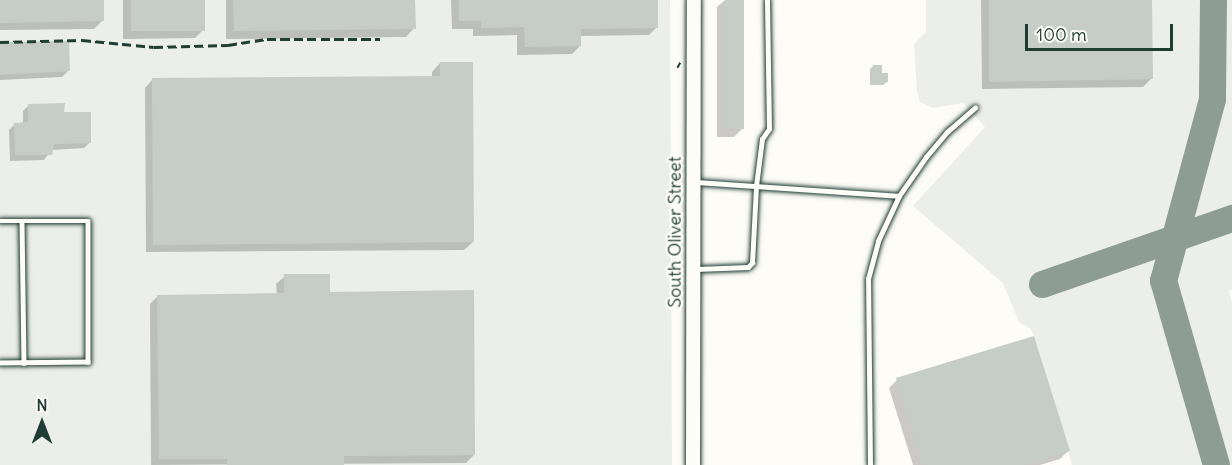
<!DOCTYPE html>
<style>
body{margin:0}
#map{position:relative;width:1232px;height:465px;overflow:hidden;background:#fdfcf7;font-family:Delius,sans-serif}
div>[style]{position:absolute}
.built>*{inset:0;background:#eceee9}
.shadow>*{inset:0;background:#0003}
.taxiway>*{height:27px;margin:-13.5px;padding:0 13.5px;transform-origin:13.5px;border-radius:13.5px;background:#8e9c96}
.building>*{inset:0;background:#c6cdc7}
.path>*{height:1.5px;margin-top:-0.75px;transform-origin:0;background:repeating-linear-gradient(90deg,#1f3d34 0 6px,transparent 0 10.5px)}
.roads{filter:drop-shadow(0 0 2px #1f3d34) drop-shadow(0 0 2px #1f3d34)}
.service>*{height:4.5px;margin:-2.25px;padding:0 2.25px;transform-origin:2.25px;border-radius:2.25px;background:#fdfcf7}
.secondary>*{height:14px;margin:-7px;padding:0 7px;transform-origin:7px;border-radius:7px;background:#fdfcf7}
.rail>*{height:3px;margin-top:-1.5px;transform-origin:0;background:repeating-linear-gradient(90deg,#1f3d34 0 9px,transparent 0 13.5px)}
span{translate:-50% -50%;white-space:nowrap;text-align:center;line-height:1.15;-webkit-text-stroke:5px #fdfcf7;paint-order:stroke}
.street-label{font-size:18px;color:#1f3d34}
.north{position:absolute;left:12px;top:393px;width:60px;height:60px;-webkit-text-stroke:4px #fdfcf7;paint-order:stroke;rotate:0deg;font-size:16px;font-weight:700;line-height:24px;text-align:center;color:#1f3d34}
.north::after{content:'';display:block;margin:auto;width:21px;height:27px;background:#1f3d34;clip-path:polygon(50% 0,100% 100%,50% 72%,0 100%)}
.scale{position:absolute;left:1025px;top:24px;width:148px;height:27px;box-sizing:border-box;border:3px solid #1f3d34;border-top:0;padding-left:8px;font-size:18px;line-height:21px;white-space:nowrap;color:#1f3d34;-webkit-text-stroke:4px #fdfcf7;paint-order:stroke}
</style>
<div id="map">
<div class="built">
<div style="clip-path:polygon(0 0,670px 0,672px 465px,0 465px)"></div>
<div style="clip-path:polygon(926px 0,1232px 0,1232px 289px,1229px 291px,1232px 302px,1232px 465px,1072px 465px,1034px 336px,1031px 329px,1019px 322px,1003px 283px,913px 206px,985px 127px,963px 103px,933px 108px,920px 102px,917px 91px,914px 44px,926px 32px)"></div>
</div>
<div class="shadow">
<div style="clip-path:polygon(0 0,102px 0,103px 20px,94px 29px,0 30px)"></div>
<div style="clip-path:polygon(123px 0,203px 0,203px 30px,195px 38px,123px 39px)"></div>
<div style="clip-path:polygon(226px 0,414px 0,414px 28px,406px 37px,226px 39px)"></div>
<div style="clip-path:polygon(451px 0,656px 0,657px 27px,649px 35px,580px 36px,580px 46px,572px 54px,517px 55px,517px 35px,473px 36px,473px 29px,452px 29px)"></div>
<div style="clip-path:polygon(725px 0,742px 0,742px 129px,734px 137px,717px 137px,717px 7px)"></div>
<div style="clip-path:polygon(981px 0,1151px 0,1151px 79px,1143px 87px,982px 89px)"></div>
<div style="clip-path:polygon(0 44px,68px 71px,62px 77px,0 80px)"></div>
<div style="clip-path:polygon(440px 63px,473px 242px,464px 250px,146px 252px,145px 88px,153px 79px,432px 78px,432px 72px)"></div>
<div style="clip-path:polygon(873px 66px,887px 82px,883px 85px,870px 85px,870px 69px)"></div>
<div style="clip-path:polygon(29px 105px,62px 114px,90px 142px,84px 148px,51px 150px,44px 160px,10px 161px,9px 130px,15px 124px,23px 124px,23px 111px)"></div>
<div style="clip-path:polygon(285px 276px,329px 293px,474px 455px,466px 463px,151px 465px,150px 304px,158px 296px,277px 295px,276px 284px)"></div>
<div style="clip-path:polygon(897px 380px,1068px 451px,1060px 459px,1040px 465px,913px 465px,889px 388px)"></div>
</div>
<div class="taxiway">
<div style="left:1213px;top:0;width:99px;rotate:90.6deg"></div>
<div style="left:1212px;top:99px;width:188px;rotate:105.1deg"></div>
<div style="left:1163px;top:280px;width:192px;rotate:74deg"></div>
<div style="left:1042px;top:284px;width:201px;rotate:-19.2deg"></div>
</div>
<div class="building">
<div style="clip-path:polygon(0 0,104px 0,104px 21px,0 23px)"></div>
<div style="clip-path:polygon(131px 0,205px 0,205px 31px,131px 31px)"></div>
<div style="clip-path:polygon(233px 0,415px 0,416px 29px,234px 31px)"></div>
<div style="clip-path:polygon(459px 0,658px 0,658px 28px,581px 29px,581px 46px,525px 47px,524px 27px,481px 28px,481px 21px,459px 21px)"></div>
<div style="clip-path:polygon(725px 0,744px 0,744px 129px,725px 129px)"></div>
<div style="clip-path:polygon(989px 0,1152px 0,1153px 79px,989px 82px)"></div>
<div style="clip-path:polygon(69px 41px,70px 71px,0 75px,0 42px)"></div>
<div style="clip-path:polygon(440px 62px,473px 62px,474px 242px,153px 245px,152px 78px,440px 76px)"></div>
<div style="clip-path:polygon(873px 65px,882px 65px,882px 73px,888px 73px,888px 82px,872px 83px)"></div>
<div style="clip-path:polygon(65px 103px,64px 112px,91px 112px,91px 143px,54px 144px,52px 155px,15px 155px,14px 123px,28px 122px,28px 104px)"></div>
<div style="clip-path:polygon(284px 274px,330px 274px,330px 292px,474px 290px,475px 455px,344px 456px,344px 465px,227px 465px,227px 459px,159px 459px,157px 295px,284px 293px)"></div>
<div style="clip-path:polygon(1034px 336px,1070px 451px,1025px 465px,923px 465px,896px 378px)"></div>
</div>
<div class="path">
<div style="left:677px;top:68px;width:8px;rotate:-60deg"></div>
</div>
<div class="roads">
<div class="service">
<div style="left:695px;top:182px;width:204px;rotate:3.9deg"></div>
<div style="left:0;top:221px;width:88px"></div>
<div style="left:88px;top:221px;width:141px;rotate:90deg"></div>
<div style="left:88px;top:362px;width:88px;rotate:179.3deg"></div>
<div style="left:22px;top:221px;width:142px;rotate:89.2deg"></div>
<div style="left:696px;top:269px;width:52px;rotate:-2.2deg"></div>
<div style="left:748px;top:267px;width:6px;rotate:-45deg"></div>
<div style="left:752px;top:263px;width:77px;rotate:-87deg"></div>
<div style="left:756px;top:186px;width:47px;rotate:-82.7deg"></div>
<div style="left:762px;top:139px;width:12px;rotate:-55deg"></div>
<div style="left:769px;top:129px;width:129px;rotate:-90.9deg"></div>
<div style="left:870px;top:465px;width:186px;rotate:-90.6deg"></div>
<div style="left:868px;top:279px;width:39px;rotate:-75deg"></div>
<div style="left:878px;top:241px;width:50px;rotate:-65deg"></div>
<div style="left:899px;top:196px;width:47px;rotate:-55.3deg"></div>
<div style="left:926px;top:157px;width:33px;rotate:-50deg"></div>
<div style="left:947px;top:132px;width:37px;rotate:-41deg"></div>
</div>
<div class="secondary">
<div style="left:693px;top:465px;width:465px;rotate:-89.9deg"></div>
</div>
</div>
<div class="rail">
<div style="left:0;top:42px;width:82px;rotate:-1.4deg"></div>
<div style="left:82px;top:40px;width:72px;rotate:5.6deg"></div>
<div style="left:154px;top:47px;width:74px;rotate:-1.5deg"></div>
<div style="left:228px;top:45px;width:39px;rotate:-9deg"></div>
<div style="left:267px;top:39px;width:113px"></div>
</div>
<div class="street-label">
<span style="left:675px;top:232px;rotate:-90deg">South Oliver Street</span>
</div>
<div class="north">N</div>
<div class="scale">100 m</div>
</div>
